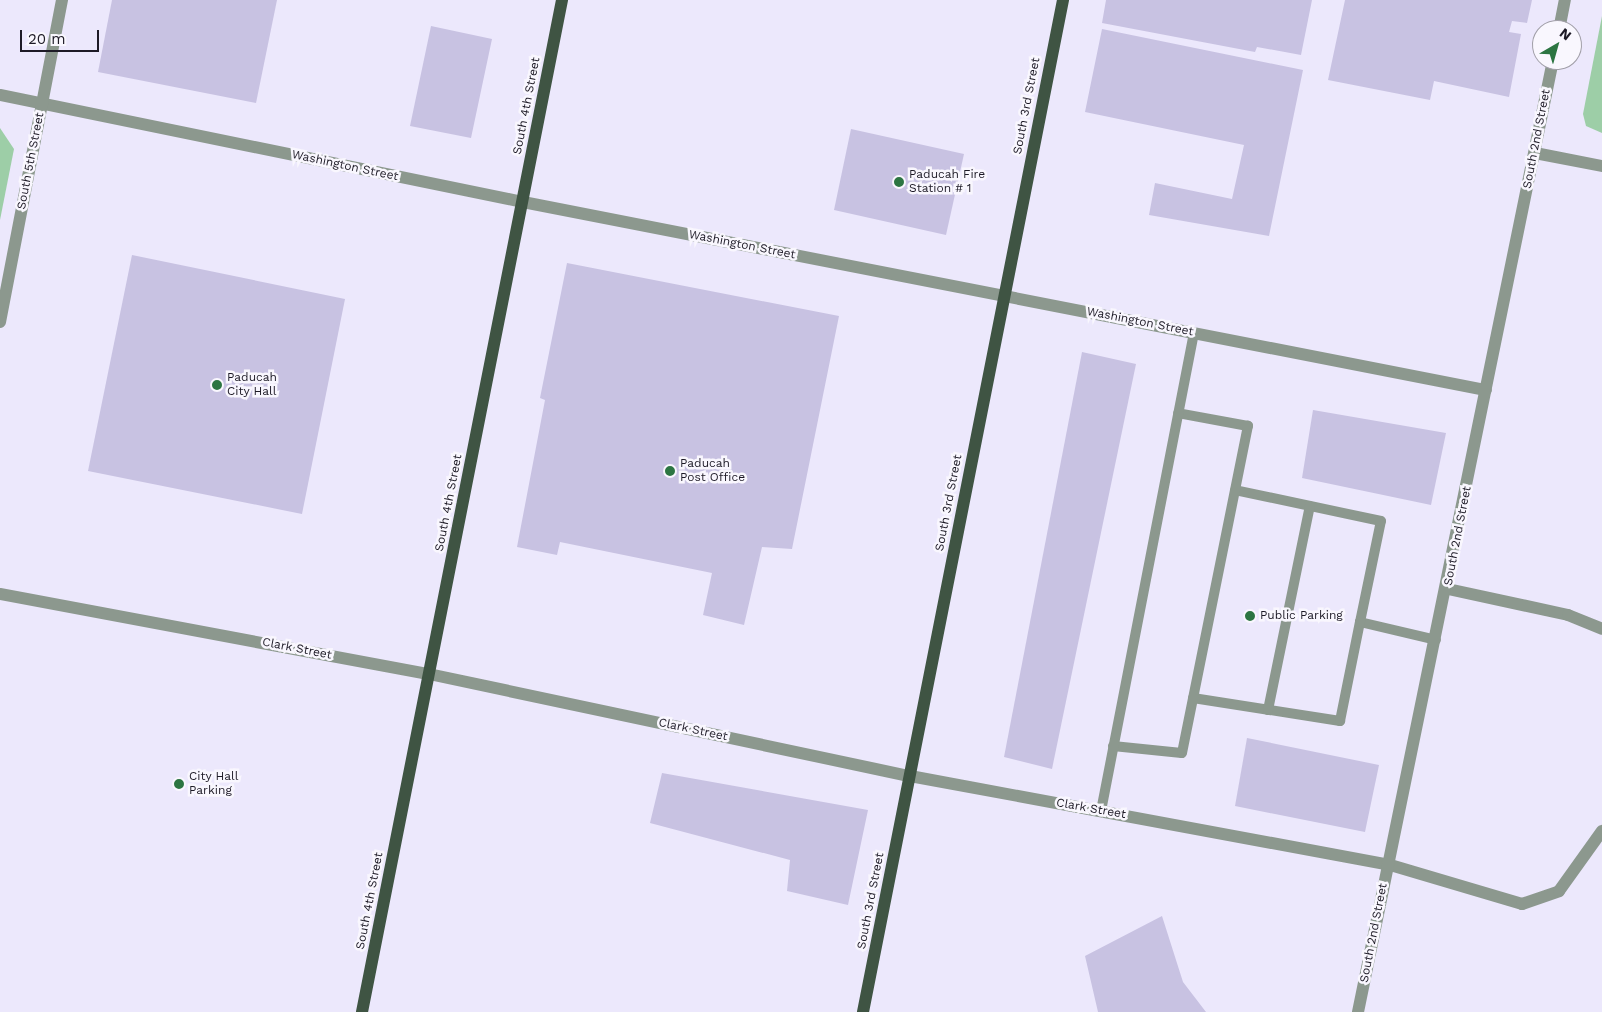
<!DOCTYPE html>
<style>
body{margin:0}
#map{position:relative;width:1602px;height:1012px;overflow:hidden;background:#ece8fc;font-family:"Work Sans",sans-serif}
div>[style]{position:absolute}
.green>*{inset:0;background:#9dcea7}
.building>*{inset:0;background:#c8c2e2}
.service>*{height:10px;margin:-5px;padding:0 5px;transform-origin:5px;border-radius:5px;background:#8c988e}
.minor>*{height:12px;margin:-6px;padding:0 6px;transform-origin:6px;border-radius:6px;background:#8c988e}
.primary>*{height:12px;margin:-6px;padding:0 6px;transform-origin:6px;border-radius:6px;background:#3f5443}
.dots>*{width:14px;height:14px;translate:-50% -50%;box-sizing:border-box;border:2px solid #f9f7fe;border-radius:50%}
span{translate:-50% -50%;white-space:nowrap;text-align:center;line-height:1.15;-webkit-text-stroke:5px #f9f7fe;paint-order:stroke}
.street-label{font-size:12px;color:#1d1a26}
.poi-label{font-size:12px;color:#1d1a26}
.left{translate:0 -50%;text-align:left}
.north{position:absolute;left:1532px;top:20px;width:50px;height:50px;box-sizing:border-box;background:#f9f7fe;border:1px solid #a19fa8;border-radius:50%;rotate:38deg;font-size:14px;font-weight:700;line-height:20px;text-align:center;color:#1d1a26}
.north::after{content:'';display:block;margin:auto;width:18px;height:22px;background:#2c7542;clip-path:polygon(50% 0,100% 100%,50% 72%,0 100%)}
.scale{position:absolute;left:20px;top:30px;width:79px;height:22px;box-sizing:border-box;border:2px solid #1d1a26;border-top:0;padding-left:6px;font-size:15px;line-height:18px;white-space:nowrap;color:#1d1a26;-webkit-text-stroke:4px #f9f7fe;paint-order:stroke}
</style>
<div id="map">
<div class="green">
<div style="clip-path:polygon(1602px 16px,1602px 133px,1586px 126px,1583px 114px)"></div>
<div style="clip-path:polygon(0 128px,14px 149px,0 220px)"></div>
</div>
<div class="building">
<div style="clip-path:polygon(112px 0,277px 0,256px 103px,98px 72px)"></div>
<div style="clip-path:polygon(1106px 0,1312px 0,1301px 55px,1257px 47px,1255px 52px,1102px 23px)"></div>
<div style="clip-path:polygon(1345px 0,1532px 0,1527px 23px,1512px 21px,1509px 32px,1521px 34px,1509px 97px,1434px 81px,1430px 100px,1328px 80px)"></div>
<div style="clip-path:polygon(431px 26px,492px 39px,471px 138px,410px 126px)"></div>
<div style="clip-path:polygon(1102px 29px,1303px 70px,1269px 236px,1149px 215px,1155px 183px,1232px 199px,1244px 145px,1085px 112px)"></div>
<div style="clip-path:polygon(851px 129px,964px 154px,946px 235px,834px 210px)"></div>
<div style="clip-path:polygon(132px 255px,345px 299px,302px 514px,88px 471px)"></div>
<div style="clip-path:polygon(567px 263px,839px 316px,792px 549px,762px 547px,744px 625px,703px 615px,712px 573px,560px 542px,557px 555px,517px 547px,545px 400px,540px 398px)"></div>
<div style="clip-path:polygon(1082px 352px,1136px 364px,1052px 769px,1004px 757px)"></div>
<div style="clip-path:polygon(1313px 410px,1446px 433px,1431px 505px,1302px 478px)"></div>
<div style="clip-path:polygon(1247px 738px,1379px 765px,1365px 832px,1235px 806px)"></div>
<div style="clip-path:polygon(662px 773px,868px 810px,848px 905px,787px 891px,790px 860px,650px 823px)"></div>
<div style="clip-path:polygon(1162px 916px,1183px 982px,1206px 1012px,1098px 1012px,1085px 956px)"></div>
</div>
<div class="service">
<div style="left:1360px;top:622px;width:78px;rotate:13.3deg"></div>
<div style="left:1193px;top:698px;width:149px;rotate:8.9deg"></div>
<div style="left:1340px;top:721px;width:101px;rotate:-78.6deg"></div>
<div style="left:1360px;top:622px;width:103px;rotate:-78.3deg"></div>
<div style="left:1381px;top:521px;width:149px;rotate:-168deg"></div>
<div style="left:1268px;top:710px;width:208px;rotate:-78.4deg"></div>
<div style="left:1113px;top:746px;width:69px;rotate:5.8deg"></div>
<div style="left:1182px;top:753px;width:334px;rotate:-78.6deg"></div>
<div style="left:1248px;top:426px;width:71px;rotate:-169.5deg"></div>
<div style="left:1101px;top:811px;width:487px;rotate:-79deg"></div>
</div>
<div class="minor">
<div style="left:1559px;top:30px;width:31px;rotate:-79deg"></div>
<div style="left:0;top:95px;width:534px;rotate:11.56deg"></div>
<div style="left:523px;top:202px;width:981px;rotate:11.05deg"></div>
<div style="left:1535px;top:153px;width:68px;rotate:11deg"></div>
<div style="left:0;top:322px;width:328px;rotate:-79.1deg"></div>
<div style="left:1448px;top:589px;width:123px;rotate:12.2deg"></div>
<div style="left:1568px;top:615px;width:37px;rotate:22deg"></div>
<div style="left:0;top:594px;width:436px;rotate:10.6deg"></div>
<div style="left:429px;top:674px;width:492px;rotate:12deg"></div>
<div style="left:910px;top:776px;width:485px;rotate:10.5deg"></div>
<div style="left:1387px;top:864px;width:141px;rotate:16.5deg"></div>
<div style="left:1522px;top:904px;width:39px;rotate:-19deg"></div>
<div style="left:1559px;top:891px;width:74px;rotate:-54.4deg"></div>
<div style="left:1358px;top:1012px;width:972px;rotate:-78.42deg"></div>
</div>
<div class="primary">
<div style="left:362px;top:1012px;width:1032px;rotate:-78.82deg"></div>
<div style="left:863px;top:1012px;width:1032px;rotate:-78.82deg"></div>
</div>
<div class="dots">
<div style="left:899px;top:182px;background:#2c7542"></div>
<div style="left:217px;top:385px;background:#2c7542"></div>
<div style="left:670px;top:471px;background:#2c7542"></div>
<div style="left:1250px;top:616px;background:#2c7542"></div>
<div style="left:179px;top:784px;background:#2c7542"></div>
</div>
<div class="street-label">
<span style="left:527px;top:106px;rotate:-79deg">South 4th Street</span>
<span style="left:1027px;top:106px;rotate:-79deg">South 3rd Street</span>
<span style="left:1537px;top:139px;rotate:-79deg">South 2nd Street</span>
<span style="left:31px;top:161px;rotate:-79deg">South 5th Street</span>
<span style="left:345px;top:166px;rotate:12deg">Washington Street</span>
<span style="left:742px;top:245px;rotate:11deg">Washington Street</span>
<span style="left:1140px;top:322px;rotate:11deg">Washington Street</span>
<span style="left:449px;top:503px;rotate:-79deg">South 4th Street</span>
<span style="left:949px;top:503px;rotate:-79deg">South 3rd Street</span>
<span style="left:1458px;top:536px;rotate:-79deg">South 2nd Street</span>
<span style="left:297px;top:649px;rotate:11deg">Clark Street</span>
<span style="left:693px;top:730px;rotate:12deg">Clark Street</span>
<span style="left:1091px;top:809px;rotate:10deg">Clark Street</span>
<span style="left:370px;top:901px;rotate:-79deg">South 4th Street</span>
<span style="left:871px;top:901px;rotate:-79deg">South 3rd Street</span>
<span style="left:1374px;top:933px;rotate:-79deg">South 2nd Street</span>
</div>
<div class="poi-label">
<span class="left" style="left:909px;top:182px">Paducah Fire<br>Station # 1</span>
<span class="left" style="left:227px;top:385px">Paducah<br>City Hall</span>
<span class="left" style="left:680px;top:471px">Paducah<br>Post Office</span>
<span class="left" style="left:1260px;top:616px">Public Parking</span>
<span class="left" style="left:189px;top:784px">City Hall<br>Parking</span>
</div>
<div class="north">N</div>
<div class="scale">20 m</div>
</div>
